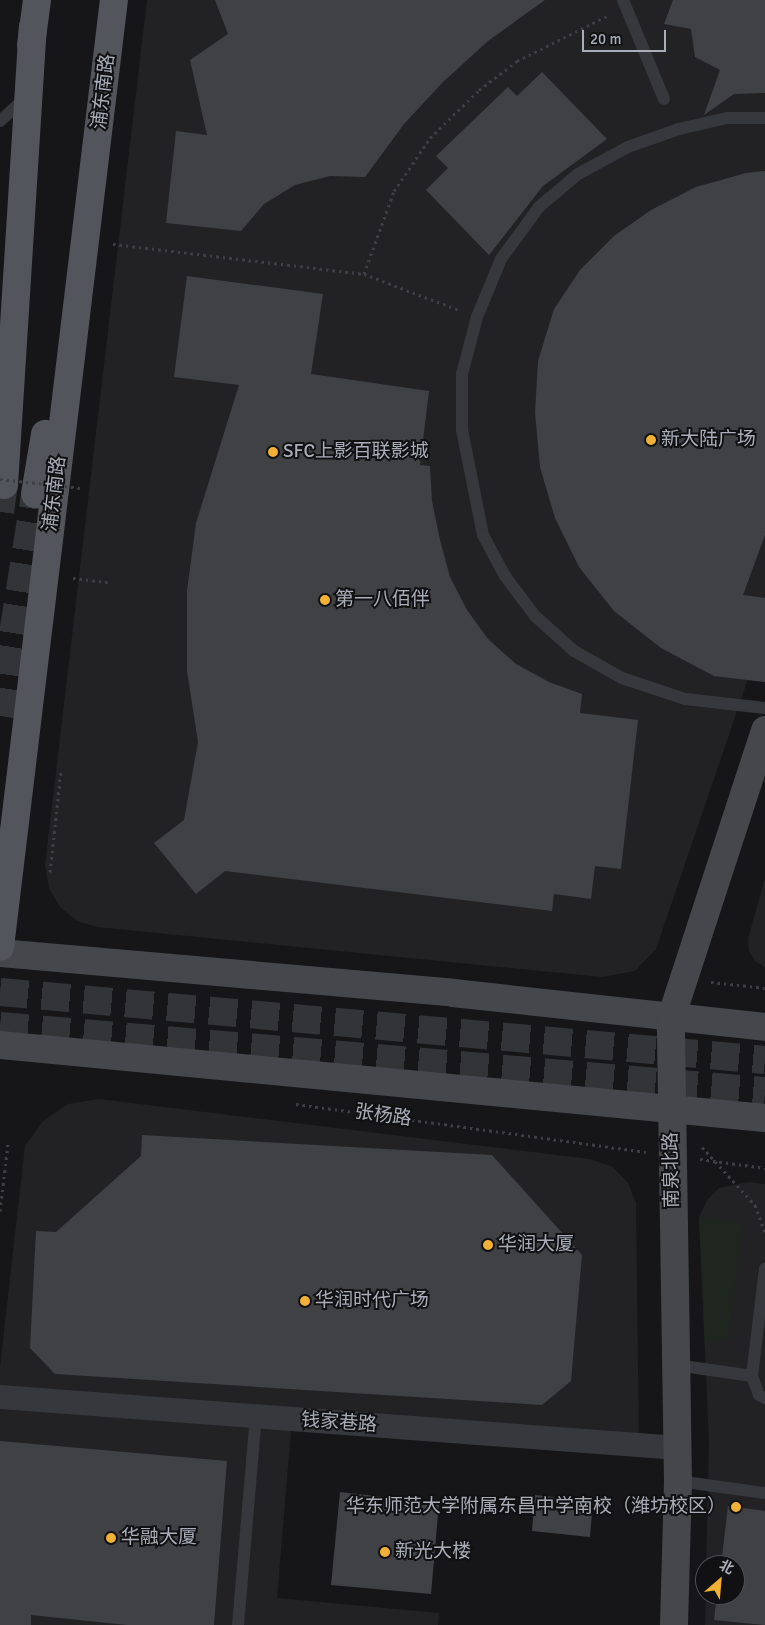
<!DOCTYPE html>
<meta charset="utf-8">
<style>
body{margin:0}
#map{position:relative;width:765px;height:1625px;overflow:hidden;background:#161618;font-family:Signika,"Noto Sans SC",sans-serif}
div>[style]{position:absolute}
.built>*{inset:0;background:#222225}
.green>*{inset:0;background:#1e261f}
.building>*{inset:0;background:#404145}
.secondary-tunnel>*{height:28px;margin-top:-14px;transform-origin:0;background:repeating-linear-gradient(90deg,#333438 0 28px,transparent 0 42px)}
.primary-tunnel>*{height:28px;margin-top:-14px;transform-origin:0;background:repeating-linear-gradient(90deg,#333438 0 28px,transparent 0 42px)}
.path>*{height:3px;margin-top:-1.5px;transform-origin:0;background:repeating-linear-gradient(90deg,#3d3f44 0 2.5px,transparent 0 6.5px)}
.lane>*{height:12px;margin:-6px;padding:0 6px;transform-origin:6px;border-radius:6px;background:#37383d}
.street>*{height:24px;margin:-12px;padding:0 12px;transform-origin:12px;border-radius:12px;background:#37383d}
.secondary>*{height:28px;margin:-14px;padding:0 14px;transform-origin:14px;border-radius:14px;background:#45474d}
.primary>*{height:28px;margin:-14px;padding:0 14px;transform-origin:14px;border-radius:14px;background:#53555c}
.path-bridge>*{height:3px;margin-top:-1.5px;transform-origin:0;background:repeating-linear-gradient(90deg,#3d3f44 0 2.5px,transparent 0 6.5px)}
.dots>*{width:14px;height:14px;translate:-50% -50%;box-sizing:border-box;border:2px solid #111113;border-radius:50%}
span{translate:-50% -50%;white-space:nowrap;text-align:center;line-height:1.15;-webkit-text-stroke:4px #111113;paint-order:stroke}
.street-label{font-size:19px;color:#a8adb8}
.poi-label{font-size:19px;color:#a8adb8}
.left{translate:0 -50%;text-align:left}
.right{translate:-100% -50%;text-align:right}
.north{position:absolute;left:695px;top:1555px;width:50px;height:50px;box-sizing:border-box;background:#111113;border:1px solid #4d4f55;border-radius:50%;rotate:27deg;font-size:14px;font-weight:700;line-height:20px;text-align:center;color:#a8adb8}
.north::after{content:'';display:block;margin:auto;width:18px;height:22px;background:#f2b134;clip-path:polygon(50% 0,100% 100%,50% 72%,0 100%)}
.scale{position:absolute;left:582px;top:30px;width:84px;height:22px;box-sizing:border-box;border:2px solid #a8adb8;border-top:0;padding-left:6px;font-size:15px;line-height:18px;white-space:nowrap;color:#a8adb8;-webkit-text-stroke:4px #111113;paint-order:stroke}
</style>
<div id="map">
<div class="built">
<div style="clip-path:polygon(147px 0,765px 0,765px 629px,656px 949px,635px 971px,602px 977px,97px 927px,77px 921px,60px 907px,49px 888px,45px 865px)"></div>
<div style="clip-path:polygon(765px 878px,765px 967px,755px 961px,749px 951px,748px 939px)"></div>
<div style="clip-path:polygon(99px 1099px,590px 1159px,613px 1167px,628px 1183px,636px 1203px,639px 1445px,292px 1419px,277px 1598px,439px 1613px,438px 1625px,0 1625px,0 1367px,25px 1146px,43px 1121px,68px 1104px)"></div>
<div style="clip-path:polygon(749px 1182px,765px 1184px,765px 1625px,705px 1625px,706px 1595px,735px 1595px,735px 1565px,706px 1565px,709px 1442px,699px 1217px,707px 1200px,719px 1188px)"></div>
</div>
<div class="green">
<div style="clip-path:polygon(699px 1217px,743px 1224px,728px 1336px,705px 1347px)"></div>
</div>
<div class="building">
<div style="clip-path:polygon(215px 0,545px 0,488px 41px,443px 82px,404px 124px,365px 177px,330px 176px,295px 185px,264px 204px,241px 231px,166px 223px,176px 131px,207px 135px,190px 60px,228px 34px)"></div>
<div style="clip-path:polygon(673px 0,765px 0,765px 93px,734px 94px,704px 115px,720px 70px,695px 57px,691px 29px,664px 24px)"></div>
<div style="clip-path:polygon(542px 72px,607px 139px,543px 186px,489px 255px,426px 190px,448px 168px,436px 156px,508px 87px,517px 96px)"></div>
<div style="clip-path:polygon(765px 171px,765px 535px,743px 595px,765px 598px,765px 682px,714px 676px,661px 648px,614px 611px,579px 567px,555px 518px,540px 467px,535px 413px,538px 361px,554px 309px,580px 270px,614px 236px,651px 210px,696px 187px,746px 173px)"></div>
<div style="clip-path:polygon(187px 276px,323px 294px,311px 374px,429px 391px,420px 465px,430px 466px,432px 501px,440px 540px,450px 577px,467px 610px,488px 639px,516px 664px,549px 682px,582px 694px,580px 713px,638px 720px,621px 869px,595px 866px,591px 899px,554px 894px,552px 911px,225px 871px,196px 894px,154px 843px,184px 820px,198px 742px,187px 671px,187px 591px,196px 523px,239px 385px,174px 377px)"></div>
<div style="clip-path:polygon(142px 1135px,492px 1155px,582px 1255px,571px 1381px,542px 1405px,55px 1374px,30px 1348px,36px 1231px,56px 1232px,141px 1156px)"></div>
<div style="clip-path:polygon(0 1441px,227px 1461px,214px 1625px,127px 1625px,31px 1615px,31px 1625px,0 1625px)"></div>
<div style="clip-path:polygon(340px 1492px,439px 1503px,431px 1594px,331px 1585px)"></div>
<div style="clip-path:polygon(535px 1495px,593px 1501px,590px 1537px,532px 1531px)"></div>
<div style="clip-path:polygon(728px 1506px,765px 1511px,765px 1625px,714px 1620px,717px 1595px,735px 1595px,735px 1565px,721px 1565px)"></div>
</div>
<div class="secondary-tunnel">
<div style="left:0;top:992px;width:768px;rotate:5.08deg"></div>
<div style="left:0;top:1026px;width:768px;rotate:4.86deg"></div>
</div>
<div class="primary-tunnel">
<div style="left:0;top:512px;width:27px;rotate:-82deg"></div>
<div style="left:0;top:716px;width:225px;rotate:-81deg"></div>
</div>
<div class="path">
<div style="left:113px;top:244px;width:253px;rotate:6.8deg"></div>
<div style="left:364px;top:274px;width:102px;rotate:20.8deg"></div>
<div style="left:364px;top:274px;width:88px;rotate:-70.1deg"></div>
<div style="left:394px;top:191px;width:64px;rotate:-55.8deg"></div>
<div style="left:430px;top:138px;width:69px;rotate:-44.4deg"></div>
<div style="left:479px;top:90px;width:48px;rotate:-37.3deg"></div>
<div style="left:517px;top:61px;width:101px;rotate:-26.6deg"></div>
<div style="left:73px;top:578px;width:35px;rotate:7deg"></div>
<div style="left:50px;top:872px;width:102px;rotate:-83.8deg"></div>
<div style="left:711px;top:982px;width:54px;rotate:6.3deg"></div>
<div style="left:296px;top:1104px;width:353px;rotate:7.8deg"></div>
<div style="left:702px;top:1147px;width:79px;rotate:47.6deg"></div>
<div style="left:755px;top:1205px;width:29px;rotate:70deg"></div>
<div style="left:700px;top:1159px;width:66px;rotate:7.9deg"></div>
<div style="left:0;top:1211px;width:67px;rotate:-83.2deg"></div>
</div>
<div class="lane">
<div style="left:623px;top:0;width:107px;rotate:67.5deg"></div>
<div style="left:765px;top:118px;width:38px;rotate:180deg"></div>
<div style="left:727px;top:118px;width:49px;rotate:167.1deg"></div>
<div style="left:679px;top:129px;width:54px;rotate:160.6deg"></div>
<div style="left:628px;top:147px;width:57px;rotate:151.6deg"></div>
<div style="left:578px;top:174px;width:51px;rotate:139.8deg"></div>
<div style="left:539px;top:207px;width:64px;rotate:126.2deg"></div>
<div style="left:501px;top:259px;width:63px;rotate:112.5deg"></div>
<div style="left:477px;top:317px;width:59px;rotate:104.7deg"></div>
<div style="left:462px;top:374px;width:56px;rotate:90deg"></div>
<div style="left:462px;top:430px;width:107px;rotate:78.7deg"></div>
<div style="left:483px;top:535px;width:47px;rotate:61.8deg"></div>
<div style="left:505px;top:576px;width:50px;rotate:53.1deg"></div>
<div style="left:535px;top:616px;width:52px;rotate:41.9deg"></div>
<div style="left:574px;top:651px;width:55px;rotate:29.4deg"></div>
<div style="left:622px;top:678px;width:66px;rotate:18.4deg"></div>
<div style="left:685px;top:699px;width:81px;rotate:6.4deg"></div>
<div style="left:0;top:121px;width:31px;rotate:-42deg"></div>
<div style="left:676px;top:1365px;width:77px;rotate:8.2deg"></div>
<div style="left:752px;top:1376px;width:20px;rotate:70deg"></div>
<div style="left:759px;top:1395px;width:7px;rotate:27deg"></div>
<div style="left:752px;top:1376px;width:108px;rotate:-83.1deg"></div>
<div style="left:678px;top:1481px;width:88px;rotate:7.9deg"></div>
<div style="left:238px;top:1625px;width:210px;rotate:-85.1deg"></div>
</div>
<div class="street">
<div style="left:0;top:1397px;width:680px;rotate:4.3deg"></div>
</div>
<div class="secondary">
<div style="left:0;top:953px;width:455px;rotate:5deg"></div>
<div style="left:453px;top:993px;width:314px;rotate:6.2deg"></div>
<div style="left:0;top:1045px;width:768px;rotate:5.45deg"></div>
<div style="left:674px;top:1625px;width:144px;rotate:-88.4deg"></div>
<div style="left:678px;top:1481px;width:463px;rotate:-90.9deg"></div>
<div style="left:671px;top:1018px;width:303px;rotate:-71.9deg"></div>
</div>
<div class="primary">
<div style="left:31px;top:45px;width:45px;rotate:-82.4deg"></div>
<div style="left:4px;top:485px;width:459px;rotate:-86.4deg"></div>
<div style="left:35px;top:494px;width:61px;rotate:-80.5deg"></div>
<div style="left:0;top:947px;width:954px;rotate:-83.14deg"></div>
</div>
<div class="path-bridge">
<div style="left:0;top:479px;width:81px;rotate:6.3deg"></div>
</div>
<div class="dots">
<div style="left:651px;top:440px;background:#f2b134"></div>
<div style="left:273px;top:452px;background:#f2b134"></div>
<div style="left:325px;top:600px;background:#f2b134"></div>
<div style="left:488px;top:1245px;background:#f2b134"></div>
<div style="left:305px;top:1301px;background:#f2b134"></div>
<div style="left:736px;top:1507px;background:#f2b134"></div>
<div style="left:111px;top:1538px;background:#f2b134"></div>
<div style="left:385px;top:1552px;background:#f2b134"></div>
</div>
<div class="street-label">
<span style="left:104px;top:92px;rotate:-83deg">浦东南路</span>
<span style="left:55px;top:494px;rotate:-83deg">浦东南路</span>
<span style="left:383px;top:1116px;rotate:8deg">张杨路</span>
<span style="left:672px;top:1170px;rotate:-91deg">南泉北路</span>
<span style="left:339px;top:1423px;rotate:4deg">钱家巷路</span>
</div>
<div class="poi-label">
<span class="left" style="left:661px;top:440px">新大陆广场</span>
<span class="left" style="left:283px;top:452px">SFC上影百联影城</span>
<span class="left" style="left:335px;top:600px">第一八佰伴</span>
<span class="left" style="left:498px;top:1245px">华润大厦</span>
<span class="left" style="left:315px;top:1301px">华润时代广场</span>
<span class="right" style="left:726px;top:1507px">华东师范大学附属东昌中学南校（潍坊校区）</span>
<span class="left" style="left:121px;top:1538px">华融大厦</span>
<span class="left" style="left:395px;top:1552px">新光大楼</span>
</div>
<div class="north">北</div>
<div class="scale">20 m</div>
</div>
